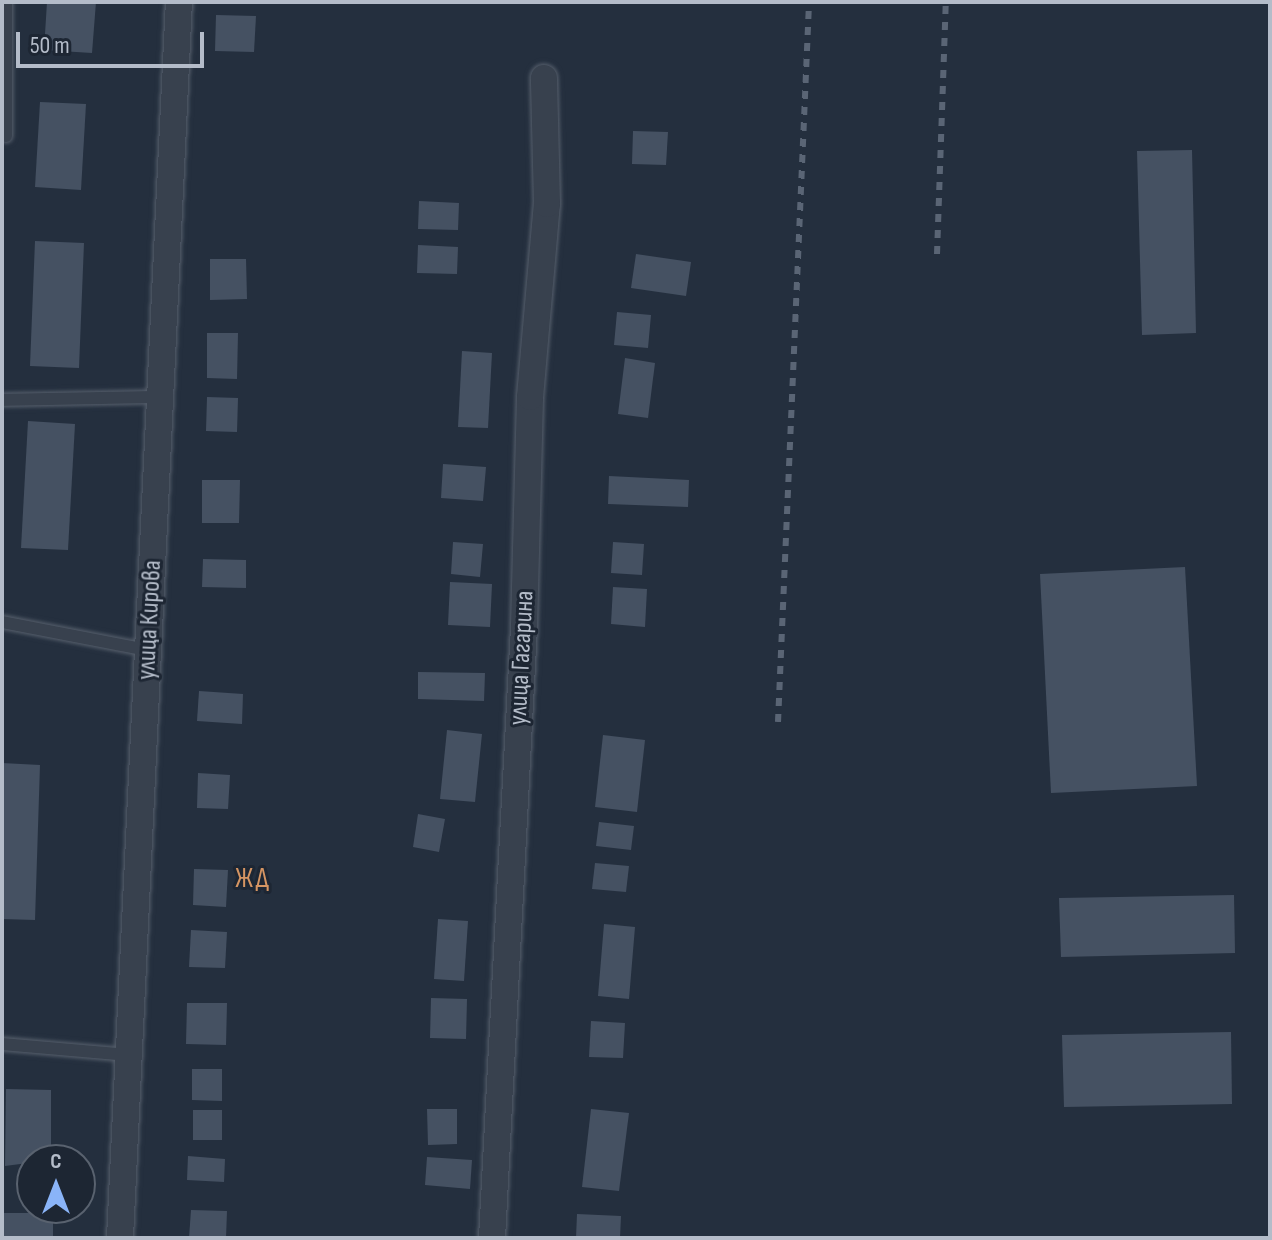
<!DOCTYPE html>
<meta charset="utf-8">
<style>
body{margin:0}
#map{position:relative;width:1272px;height:1240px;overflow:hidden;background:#242f3e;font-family:"Sofia Sans Condensed",sans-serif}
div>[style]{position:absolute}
.building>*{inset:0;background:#455162}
.roads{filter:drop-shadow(0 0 2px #565f6c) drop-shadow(0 0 2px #565f6c)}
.lane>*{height:12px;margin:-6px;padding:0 6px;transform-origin:6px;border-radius:6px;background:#38414e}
.street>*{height:26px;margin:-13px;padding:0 13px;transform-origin:13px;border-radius:13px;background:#38414e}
.rail>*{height:6px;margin-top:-3px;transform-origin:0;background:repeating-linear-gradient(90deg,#5a6575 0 8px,transparent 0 16px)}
span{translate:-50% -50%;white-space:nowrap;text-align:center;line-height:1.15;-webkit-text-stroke:6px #1d2633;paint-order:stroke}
.street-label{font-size:26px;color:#b4bcc9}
.neighbourhood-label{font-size:28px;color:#d59563;letter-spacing:2px}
.frame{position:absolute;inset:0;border:4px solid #b4bcc9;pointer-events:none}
.north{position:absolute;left:16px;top:1144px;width:80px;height:80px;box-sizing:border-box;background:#1d2633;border:2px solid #59626f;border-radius:50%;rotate:0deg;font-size:22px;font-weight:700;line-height:32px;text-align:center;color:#b4bcc9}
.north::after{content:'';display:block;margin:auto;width:28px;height:36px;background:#8ab4f8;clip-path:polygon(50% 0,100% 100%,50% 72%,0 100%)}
.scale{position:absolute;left:16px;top:32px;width:188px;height:36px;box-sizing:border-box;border:4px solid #b4bcc9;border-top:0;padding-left:10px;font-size:24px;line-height:28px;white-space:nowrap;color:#b4bcc9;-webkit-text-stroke:6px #1d2633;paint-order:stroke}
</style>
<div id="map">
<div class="building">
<div style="clip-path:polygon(47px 2px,96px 2px,92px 53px,44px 50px)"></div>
<div style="clip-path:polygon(216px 15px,256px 16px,254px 52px,215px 51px)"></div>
<div style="clip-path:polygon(40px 102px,86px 104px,81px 190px,35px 187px)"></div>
<div style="clip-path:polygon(633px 131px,668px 132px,666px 165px,632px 164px)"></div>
<div style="clip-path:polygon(1192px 150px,1196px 333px,1142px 335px,1137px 151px)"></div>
<div style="clip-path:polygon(419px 201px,459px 203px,458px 230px,418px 229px)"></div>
<div style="clip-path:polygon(35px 241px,84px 243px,79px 368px,30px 366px)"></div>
<div style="clip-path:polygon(418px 245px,458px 247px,457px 274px,417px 273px)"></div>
<div style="clip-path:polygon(636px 254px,691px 262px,686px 296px,631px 288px)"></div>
<div style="clip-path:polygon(210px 259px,246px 259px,247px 299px,210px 300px)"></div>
<div style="clip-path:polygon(617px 312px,651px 315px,648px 348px,614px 345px)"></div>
<div style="clip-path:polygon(207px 333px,238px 333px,237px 379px,207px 378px)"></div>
<div style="clip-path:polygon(462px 351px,492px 353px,488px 428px,458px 427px)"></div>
<div style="clip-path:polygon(625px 358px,655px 363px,648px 418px,618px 414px)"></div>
<div style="clip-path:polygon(207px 397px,238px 398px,237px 432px,206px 431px)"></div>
<div style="clip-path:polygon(28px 421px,75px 424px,68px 550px,21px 548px)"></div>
<div style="clip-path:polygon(443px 464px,486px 467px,483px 501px,441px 498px)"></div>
<div style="clip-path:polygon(609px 476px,689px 480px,688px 507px,608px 504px)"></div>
<div style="clip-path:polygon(202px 480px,240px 480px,239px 523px,202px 523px)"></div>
<div style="clip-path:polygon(453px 542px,483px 544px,480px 577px,451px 574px)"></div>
<div style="clip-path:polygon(613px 542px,644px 544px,642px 575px,611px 573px)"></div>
<div style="clip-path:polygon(203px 559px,246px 560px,246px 588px,202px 587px)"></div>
<div style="clip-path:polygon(1185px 567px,1197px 786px,1051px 793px,1040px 574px)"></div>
<div style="clip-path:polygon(450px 582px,492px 584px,490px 627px,448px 625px)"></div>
<div style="clip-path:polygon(613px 587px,647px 589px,645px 627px,611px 624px)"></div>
<div style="clip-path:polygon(418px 672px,485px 673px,484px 701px,418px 699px)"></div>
<div style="clip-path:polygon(199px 691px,243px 694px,242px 724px,197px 721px)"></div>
<div style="clip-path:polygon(447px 730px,482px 734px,475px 802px,440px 799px)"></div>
<div style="clip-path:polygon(603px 735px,645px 740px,637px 812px,595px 807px)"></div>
<div style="clip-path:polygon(2px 763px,40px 765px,35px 920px,2px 919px)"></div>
<div style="clip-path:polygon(198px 773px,230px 775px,228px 809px,197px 808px)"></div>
<div style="clip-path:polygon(418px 814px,445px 819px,439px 852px,413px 847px)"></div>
<div style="clip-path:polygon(599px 822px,634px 826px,631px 850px,596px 846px)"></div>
<div style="clip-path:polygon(595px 863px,629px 866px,626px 892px,592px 889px)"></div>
<div style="clip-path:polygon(194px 869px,228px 870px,226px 907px,193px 905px)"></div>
<div style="clip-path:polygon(1234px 895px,1235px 953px,1061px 957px,1059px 898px)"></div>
<div style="clip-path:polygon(438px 919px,468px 921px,464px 981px,434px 979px)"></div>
<div style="clip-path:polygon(604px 924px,635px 927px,629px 999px,598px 996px)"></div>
<div style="clip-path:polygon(191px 930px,227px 932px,225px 968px,189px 967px)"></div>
<div style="clip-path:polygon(431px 998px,467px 999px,466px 1039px,430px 1038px)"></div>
<div style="clip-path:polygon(187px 1003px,227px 1003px,226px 1045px,186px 1044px)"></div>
<div style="clip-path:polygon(591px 1021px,625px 1023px,623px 1058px,589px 1057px)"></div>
<div style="clip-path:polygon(1231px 1032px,1232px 1104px,1064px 1107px,1062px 1035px)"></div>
<div style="clip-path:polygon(192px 1069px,222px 1069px,222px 1101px,192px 1100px)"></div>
<div style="clip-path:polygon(6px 1089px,51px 1090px,51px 1160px,5px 1166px)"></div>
<div style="clip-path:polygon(427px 1109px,457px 1109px,457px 1144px,428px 1145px)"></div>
<div style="clip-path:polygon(591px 1109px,629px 1113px,619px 1191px,582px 1187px)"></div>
<div style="clip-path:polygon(193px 1110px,222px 1110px,222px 1140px,193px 1140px)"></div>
<div style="clip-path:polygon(188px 1156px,225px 1159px,224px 1182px,187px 1180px)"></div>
<div style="clip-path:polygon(427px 1157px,472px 1160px,470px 1189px,425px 1185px)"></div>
<div style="clip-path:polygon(191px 1210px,227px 1211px,226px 1238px,189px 1238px)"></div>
<div style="clip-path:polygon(2px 1213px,53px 1213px,53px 1238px,2px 1238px)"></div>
<div style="clip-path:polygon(577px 1214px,621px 1216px,620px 1238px,576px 1238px)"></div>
</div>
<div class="roads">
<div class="lane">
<div style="left:6px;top:2px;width:134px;rotate:90deg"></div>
<div style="left:2px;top:400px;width:158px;rotate:-1.1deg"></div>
<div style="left:2px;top:622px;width:149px;rotate:10.9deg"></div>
<div style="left:2px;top:1044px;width:127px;rotate:5deg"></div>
</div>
<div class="street">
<div style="left:120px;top:1238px;width:1237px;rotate:-87.27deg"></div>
<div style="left:492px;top:1238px;width:612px;rotate:-87deg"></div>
<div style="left:524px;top:627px;width:230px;rotate:-88.5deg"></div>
<div style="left:530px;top:397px;width:194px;rotate:-85deg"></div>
<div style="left:547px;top:204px;width:126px;rotate:-91.4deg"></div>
</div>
</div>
<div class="rail">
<div style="left:937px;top:254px;width:252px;rotate:-88deg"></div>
<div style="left:778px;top:722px;width:721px;rotate:-87.53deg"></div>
</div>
<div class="street-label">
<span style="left:150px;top:620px;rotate:-87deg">улица Кирова</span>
<span style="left:522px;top:658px;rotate:-87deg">улица Гагарина</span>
</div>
<div class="neighbourhood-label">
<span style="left:253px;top:879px">ЖД</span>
</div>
<div class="frame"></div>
<div class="north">С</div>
<div class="scale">50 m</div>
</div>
